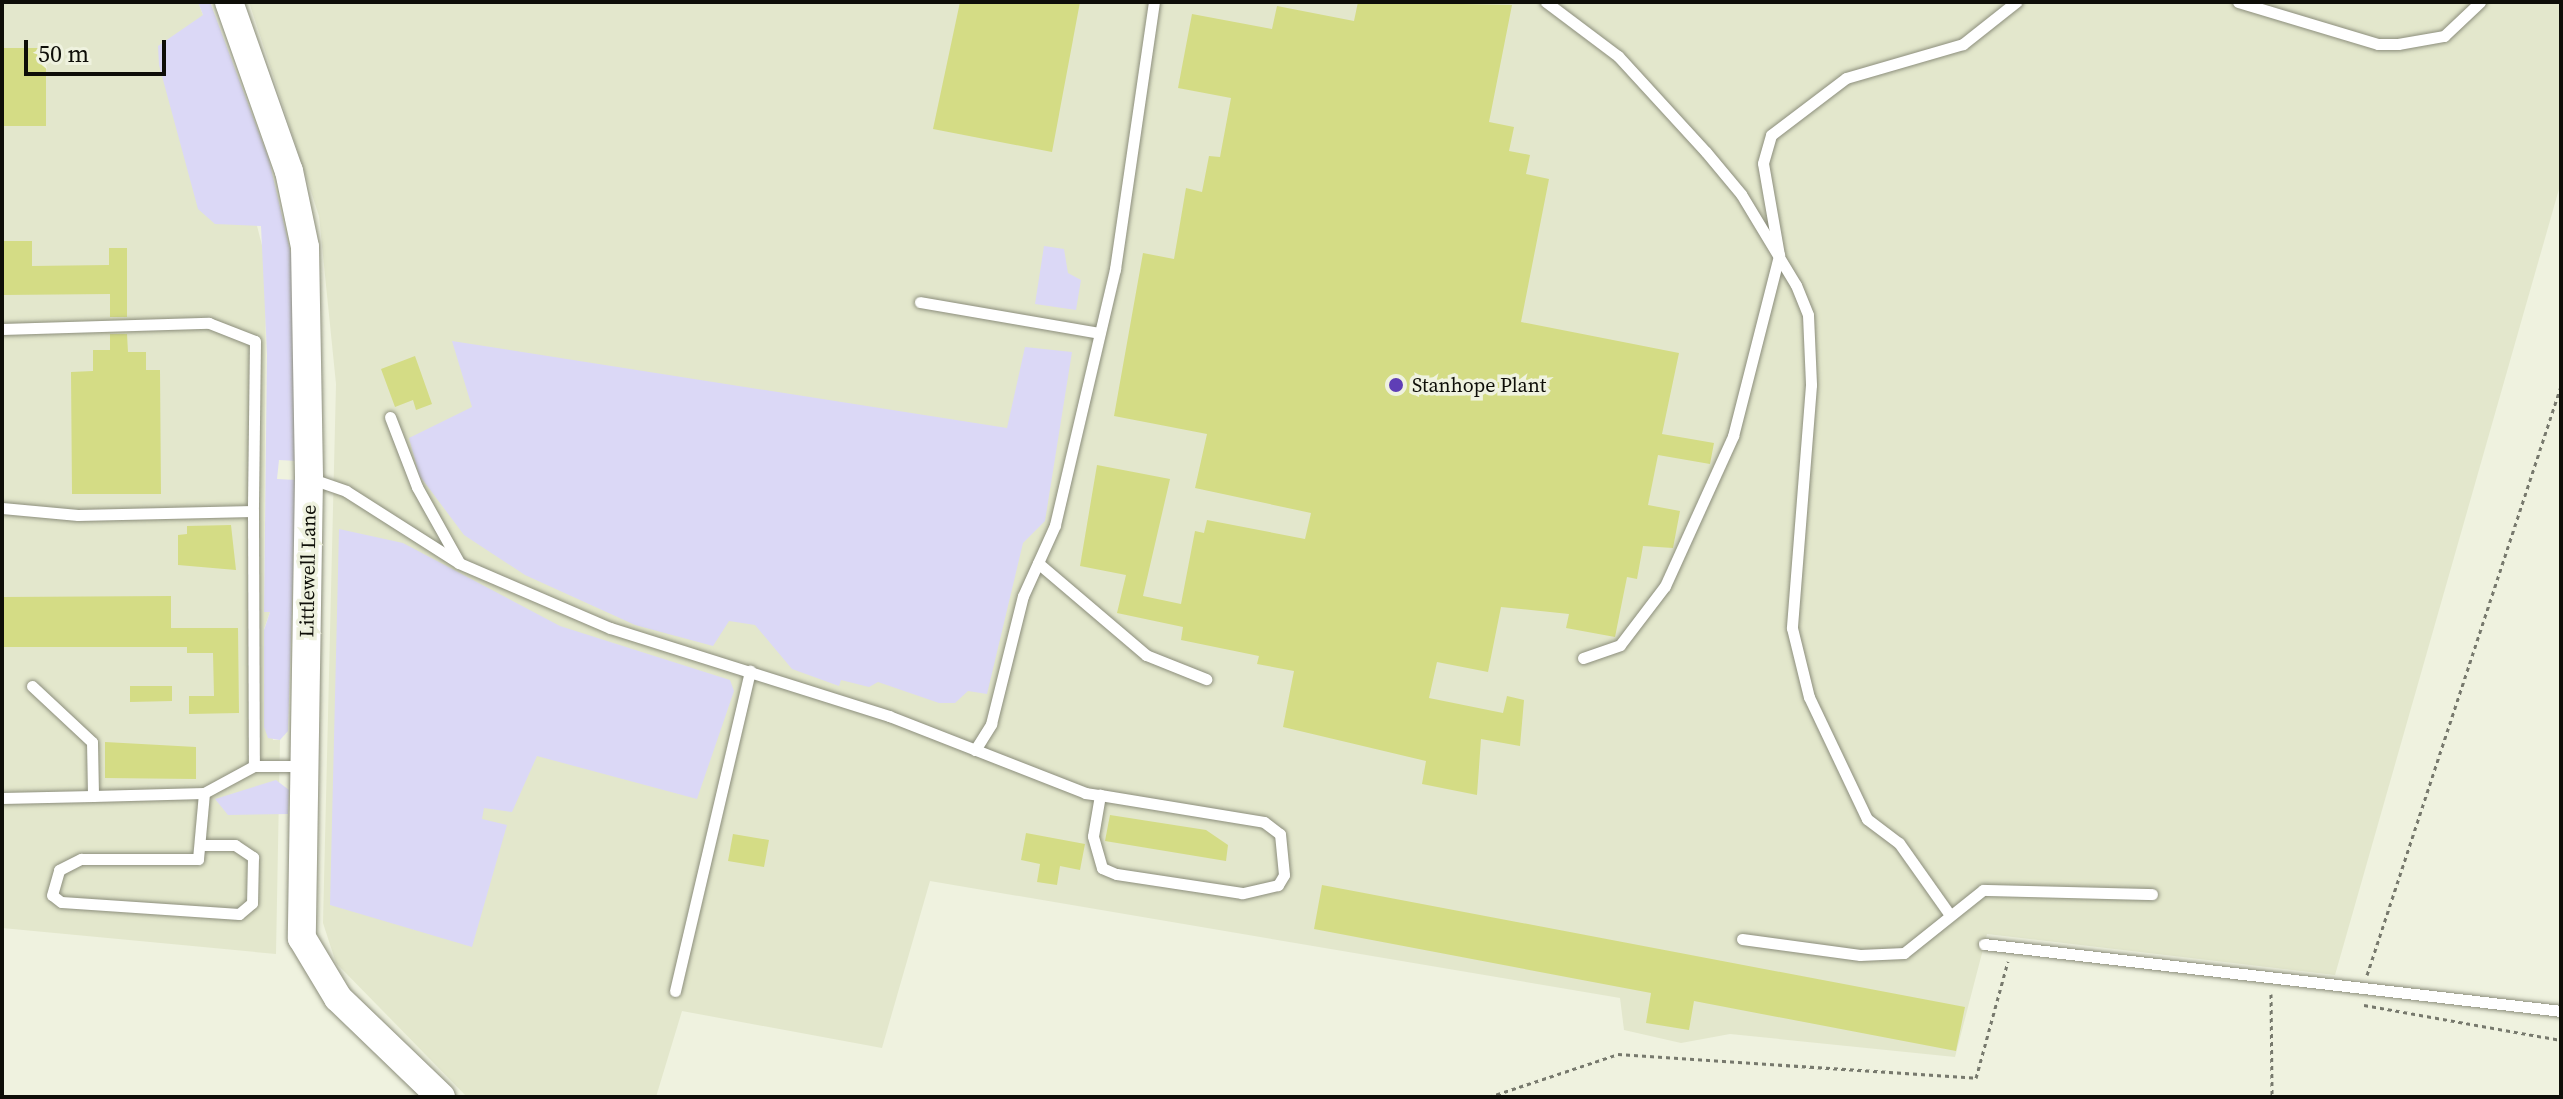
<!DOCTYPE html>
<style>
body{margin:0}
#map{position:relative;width:2563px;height:1099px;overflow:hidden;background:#eff2df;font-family:"Source Serif 4",serif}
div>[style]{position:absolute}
.built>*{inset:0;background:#e3e7cc}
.green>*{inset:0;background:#dbd8f6}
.building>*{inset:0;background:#d4dc85}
.path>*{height:3px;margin-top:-1.5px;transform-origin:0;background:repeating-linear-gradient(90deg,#77796d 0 4px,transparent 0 8px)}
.roads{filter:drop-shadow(0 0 2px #8c8e7c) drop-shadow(0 0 2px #8c8e7c)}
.service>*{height:11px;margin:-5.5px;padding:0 5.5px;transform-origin:5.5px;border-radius:5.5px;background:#fff}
.tertiary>*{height:28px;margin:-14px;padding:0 14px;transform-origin:14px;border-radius:14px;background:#fff}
.dots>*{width:22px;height:22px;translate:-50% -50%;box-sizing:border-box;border:4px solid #eff2df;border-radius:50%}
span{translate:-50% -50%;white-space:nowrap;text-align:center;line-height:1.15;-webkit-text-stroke:7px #eff2df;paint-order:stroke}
.poi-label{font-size:20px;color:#0e0e08}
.left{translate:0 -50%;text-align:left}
.street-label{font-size:20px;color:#0e0e08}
.frame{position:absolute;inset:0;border:4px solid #0e0e08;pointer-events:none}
.scale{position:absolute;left:24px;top:40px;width:142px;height:36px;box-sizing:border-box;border:4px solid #0e0e08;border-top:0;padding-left:10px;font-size:24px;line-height:28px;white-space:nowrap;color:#0e0e08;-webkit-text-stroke:6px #eff2df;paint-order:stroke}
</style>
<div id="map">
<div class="built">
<div style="clip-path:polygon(2px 2px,198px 2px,203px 15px,266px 261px,264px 611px,270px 612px,264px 629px,273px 740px,280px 740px,276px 954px,2px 928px)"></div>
<div style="clip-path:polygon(249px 2px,2561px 2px,2561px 182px,2335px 975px,1987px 934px,1955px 1057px,1730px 1034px,1681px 1043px,1624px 1030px,1620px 998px,930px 881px,882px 1048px,682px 1011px,656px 1097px,467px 1097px,336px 963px,323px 923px,336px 384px,319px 216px)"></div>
</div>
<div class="green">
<div style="clip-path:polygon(198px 2px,210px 2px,269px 160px,293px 263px,297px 461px,279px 460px,277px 479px,296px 480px,288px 731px,280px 740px,268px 738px,264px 727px,264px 630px,270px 612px,264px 612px,267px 354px,261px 226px,215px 224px,198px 209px,159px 65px,158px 46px,203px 15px)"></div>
<div style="clip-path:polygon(1044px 246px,1064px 249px,1068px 273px,1081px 280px,1076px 310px,1035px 304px)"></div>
<div style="clip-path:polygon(452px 341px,1007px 428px,1025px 347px,1072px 352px,1045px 521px,1023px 543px,987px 694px,968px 691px,955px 703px,939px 703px,878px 682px,869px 687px,841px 680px,839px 686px,792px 669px,755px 625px,729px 621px,713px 646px,635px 625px,525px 575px,464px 535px,419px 475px,409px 438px,472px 407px)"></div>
<div style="clip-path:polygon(339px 529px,403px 543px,560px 626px,730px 680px,734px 691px,697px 799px,537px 756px,512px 812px,484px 808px,482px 819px,507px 825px,472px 947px,330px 905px)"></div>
<div style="clip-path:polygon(276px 780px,289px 790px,288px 814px,228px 815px,215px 799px)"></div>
</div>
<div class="building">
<div style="clip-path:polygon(960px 2px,1080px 2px,1052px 152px,933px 129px)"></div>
<div style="clip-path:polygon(1358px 2px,1512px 5px,1489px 122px,1514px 127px,1509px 151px,1530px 155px,1526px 174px,1549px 179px,1521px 322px,1679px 353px,1662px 434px,1714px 443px,1710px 464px,1658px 455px,1648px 505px,1680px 511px,1673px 548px,1643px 546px,1637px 579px,1627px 577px,1615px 637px,1566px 628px,1569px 614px,1501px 607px,1488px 672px,1437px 662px,1429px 698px,1503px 713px,1507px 696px,1524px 700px,1520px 746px,1481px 739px,1477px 795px,1422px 784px,1426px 761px,1283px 727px,1294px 671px,1257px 664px,1259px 656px,1181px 640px,1183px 627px,1117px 613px,1126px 575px,1080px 566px,1097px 465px,1170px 479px,1143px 596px,1181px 604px,1195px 531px,1204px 533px,1207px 520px,1305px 539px,1311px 513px,1195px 488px,1207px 434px,1114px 416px,1143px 253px,1174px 259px,1186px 188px,1202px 192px,1209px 156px,1220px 157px,1231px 98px,1178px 88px,1192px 14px,1272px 29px,1277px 6px,1354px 21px)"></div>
<div style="clip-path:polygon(2px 48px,46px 48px,46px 126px,2px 126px)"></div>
<div style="clip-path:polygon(2px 241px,32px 241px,32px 266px,109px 265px,109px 248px,127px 248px,127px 317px,110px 317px,110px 294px,2px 295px)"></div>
<div style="clip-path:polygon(110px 334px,127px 334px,128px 352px,146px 352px,146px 370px,160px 370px,161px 494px,72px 494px,71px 372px,93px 371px,93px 350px,110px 350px)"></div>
<div style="clip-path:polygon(415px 356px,432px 404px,416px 410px,413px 400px,395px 407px,381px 369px)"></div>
<div style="clip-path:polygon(231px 525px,236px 570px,178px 565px,178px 535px,187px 534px,187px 526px)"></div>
<div style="clip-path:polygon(171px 596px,171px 628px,238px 628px,239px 713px,189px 714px,189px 696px,214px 696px,213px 653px,187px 653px,187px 647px,2px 647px,2px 597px)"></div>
<div style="clip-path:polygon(130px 686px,172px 686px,172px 701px,130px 702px)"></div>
<div style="clip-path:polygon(105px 742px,196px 747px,196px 779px,105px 778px)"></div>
<div style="clip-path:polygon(1110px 815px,1206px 830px,1228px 845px,1226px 861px,1105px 841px)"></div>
<div style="clip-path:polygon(1026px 833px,1085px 844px,1080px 870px,1060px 866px,1057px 885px,1037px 882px,1040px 864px,1021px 860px)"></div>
<div style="clip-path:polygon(733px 834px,769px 840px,764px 867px,728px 861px)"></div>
<div style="clip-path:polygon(1322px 885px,1965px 1007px,1956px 1051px,1694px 1001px,1689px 1030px,1646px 1023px,1651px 993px,1314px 929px)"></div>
</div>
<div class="path">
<div style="left:2367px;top:975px;width:620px;rotate:-71.77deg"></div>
<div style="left:2271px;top:994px;width:103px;rotate:89.4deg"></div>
<div style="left:2364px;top:1005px;width:200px;rotate:10.1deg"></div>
<div style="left:1489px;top:1097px;width:136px;rotate:-18.4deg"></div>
<div style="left:1618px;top:1054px;width:359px;rotate:3.8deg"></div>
<div style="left:1976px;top:1078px;width:121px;rotate:-74.7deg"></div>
</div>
<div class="roads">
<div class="service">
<div style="left:1546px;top:2px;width:90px;rotate:36.9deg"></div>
<div style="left:1618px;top:56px;width:130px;rotate:47.5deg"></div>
<div style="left:1706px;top:152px;width:55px;rotate:50.2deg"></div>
<div style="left:1741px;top:194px;width:106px;rotate:58.9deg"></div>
<div style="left:1796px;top:285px;width:32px;rotate:68deg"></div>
<div style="left:1808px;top:315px;width:70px;rotate:87.5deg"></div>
<div style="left:1811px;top:385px;width:244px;rotate:94.5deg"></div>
<div style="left:1792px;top:628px;width:71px;rotate:76.2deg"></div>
<div style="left:1809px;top:697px;width:135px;rotate:64.6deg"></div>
<div style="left:1867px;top:819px;width:40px;rotate:37deg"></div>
<div style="left:1899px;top:843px;width:88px;rotate:54.7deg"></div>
<div style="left:2238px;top:2px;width:146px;rotate:16.7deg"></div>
<div style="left:2378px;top:44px;width:20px"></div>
<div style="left:2398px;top:44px;width:47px;rotate:-9.9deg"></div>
<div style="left:2444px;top:36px;width:50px;rotate:-43.4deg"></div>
<div style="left:920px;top:302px;width:182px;rotate:9.8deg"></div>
<div style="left:2px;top:329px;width:207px;rotate:-1.7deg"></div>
<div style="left:209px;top:323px;width:49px;rotate:21.4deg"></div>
<div style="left:255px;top:341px;width:170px;rotate:90.7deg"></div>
<div style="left:390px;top:417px;width:75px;rotate:68.9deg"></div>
<div style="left:417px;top:487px;width:86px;rotate:60.8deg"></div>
<div style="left:309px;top:478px;width:39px;rotate:19deg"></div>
<div style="left:346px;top:491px;width:134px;rotate:32.5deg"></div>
<div style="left:459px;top:563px;width:164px;rotate:23.3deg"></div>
<div style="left:610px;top:628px;width:293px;rotate:17.5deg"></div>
<div style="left:889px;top:716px;width:211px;rotate:21.4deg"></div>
<div style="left:1085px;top:793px;width:15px;rotate:8deg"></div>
<div style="left:1100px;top:795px;width:166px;rotate:9.3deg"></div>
<div style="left:1264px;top:822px;width:20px;rotate:37deg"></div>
<div style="left:1280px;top:834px;width:41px;rotate:84.4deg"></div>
<div style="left:1284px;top:875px;width:12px;rotate:121deg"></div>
<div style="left:1278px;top:885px;width:37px;rotate:167deg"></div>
<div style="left:1242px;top:893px;width:127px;rotate:-171.4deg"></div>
<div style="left:1116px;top:874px;width:15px;rotate:-157deg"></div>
<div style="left:1102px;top:868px;width:33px;rotate:-106deg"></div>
<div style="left:1093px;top:836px;width:42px;rotate:-80.3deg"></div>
<div style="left:2px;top:508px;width:76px;rotate:5.3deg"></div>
<div style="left:78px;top:515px;width:175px;rotate:-1.3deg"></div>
<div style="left:253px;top:511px;width:255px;rotate:89.8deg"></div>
<div style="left:254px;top:766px;width:49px"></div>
<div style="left:1038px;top:563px;width:142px;rotate:40.4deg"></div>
<div style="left:1146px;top:655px;width:65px;rotate:21.8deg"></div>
<div style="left:1583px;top:658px;width:39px;rotate:-19deg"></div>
<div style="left:1620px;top:645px;width:74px;rotate:-52.7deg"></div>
<div style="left:1665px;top:586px;width:165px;rotate:-65.6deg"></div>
<div style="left:1733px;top:436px;width:187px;rotate:-75.7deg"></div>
<div style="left:1779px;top:255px;width:93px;rotate:-99.9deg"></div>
<div style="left:1763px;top:163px;width:29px;rotate:-74deg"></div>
<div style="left:1771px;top:135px;width:94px;rotate:-37.2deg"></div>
<div style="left:1846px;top:78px;width:122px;rotate:-16.2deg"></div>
<div style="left:1963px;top:44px;width:68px;rotate:-38.4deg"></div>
<div style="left:32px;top:686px;width:82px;rotate:43deg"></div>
<div style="left:92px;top:742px;width:54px;rotate:88.9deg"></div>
<div style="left:93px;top:796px;width:111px;rotate:-1.5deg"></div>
<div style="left:204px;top:793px;width:57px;rotate:-28.4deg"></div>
<div style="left:975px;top:750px;width:31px;rotate:-58deg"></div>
<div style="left:991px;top:724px;width:132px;rotate:-76deg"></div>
<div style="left:1023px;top:596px;width:78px;rotate:-65.7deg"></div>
<div style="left:1055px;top:525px;width:263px;rotate:-76.8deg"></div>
<div style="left:1115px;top:269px;width:270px;rotate:-81.7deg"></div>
<div style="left:2px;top:798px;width:91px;rotate:-1.3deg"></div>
<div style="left:203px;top:845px;width:32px"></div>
<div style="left:235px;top:845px;width:22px;rotate:34deg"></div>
<div style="left:253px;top:857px;width:46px;rotate:91.2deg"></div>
<div style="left:252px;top:903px;width:17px;rotate:140deg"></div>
<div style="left:239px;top:914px;width:178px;rotate:-176.1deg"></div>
<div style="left:61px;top:902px;width:11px;rotate:-142deg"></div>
<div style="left:52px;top:895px;width:26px;rotate:-74deg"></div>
<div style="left:59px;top:870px;width:25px;rotate:-27deg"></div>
<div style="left:81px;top:859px;width:117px"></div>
<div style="left:198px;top:859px;width:66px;rotate:-84.8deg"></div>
<div style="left:1742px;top:939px;width:119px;rotate:7.7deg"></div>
<div style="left:1860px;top:955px;width:44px;rotate:-2.6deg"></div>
<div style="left:1904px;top:953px;width:101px;rotate:-38.6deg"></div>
<div style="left:1983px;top:890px;width:169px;rotate:1.4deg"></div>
<div style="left:1984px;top:944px;width:581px;rotate:6.62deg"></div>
<div style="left:675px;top:991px;width:329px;rotate:-76.8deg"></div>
</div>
<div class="tertiary">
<div style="left:229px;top:2px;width:179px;rotate:70.5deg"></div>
<div style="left:289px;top:171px;width:78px;rotate:78.1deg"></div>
<div style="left:305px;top:247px;width:231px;rotate:89deg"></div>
<div style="left:309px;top:478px;width:460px;rotate:90.9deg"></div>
<div style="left:302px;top:938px;width:70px;rotate:59deg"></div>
<div style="left:338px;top:998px;width:143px;rotate:43.9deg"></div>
</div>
</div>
<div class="dots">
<div style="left:1396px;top:385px;background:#5f3eb6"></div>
</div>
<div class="poi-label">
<span class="left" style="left:1412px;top:385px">Stanhope Plant</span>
</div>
<div class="street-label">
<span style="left:308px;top:571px;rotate:-89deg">Littlewell Lane</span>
</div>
<div class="frame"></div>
<div class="scale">50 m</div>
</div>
